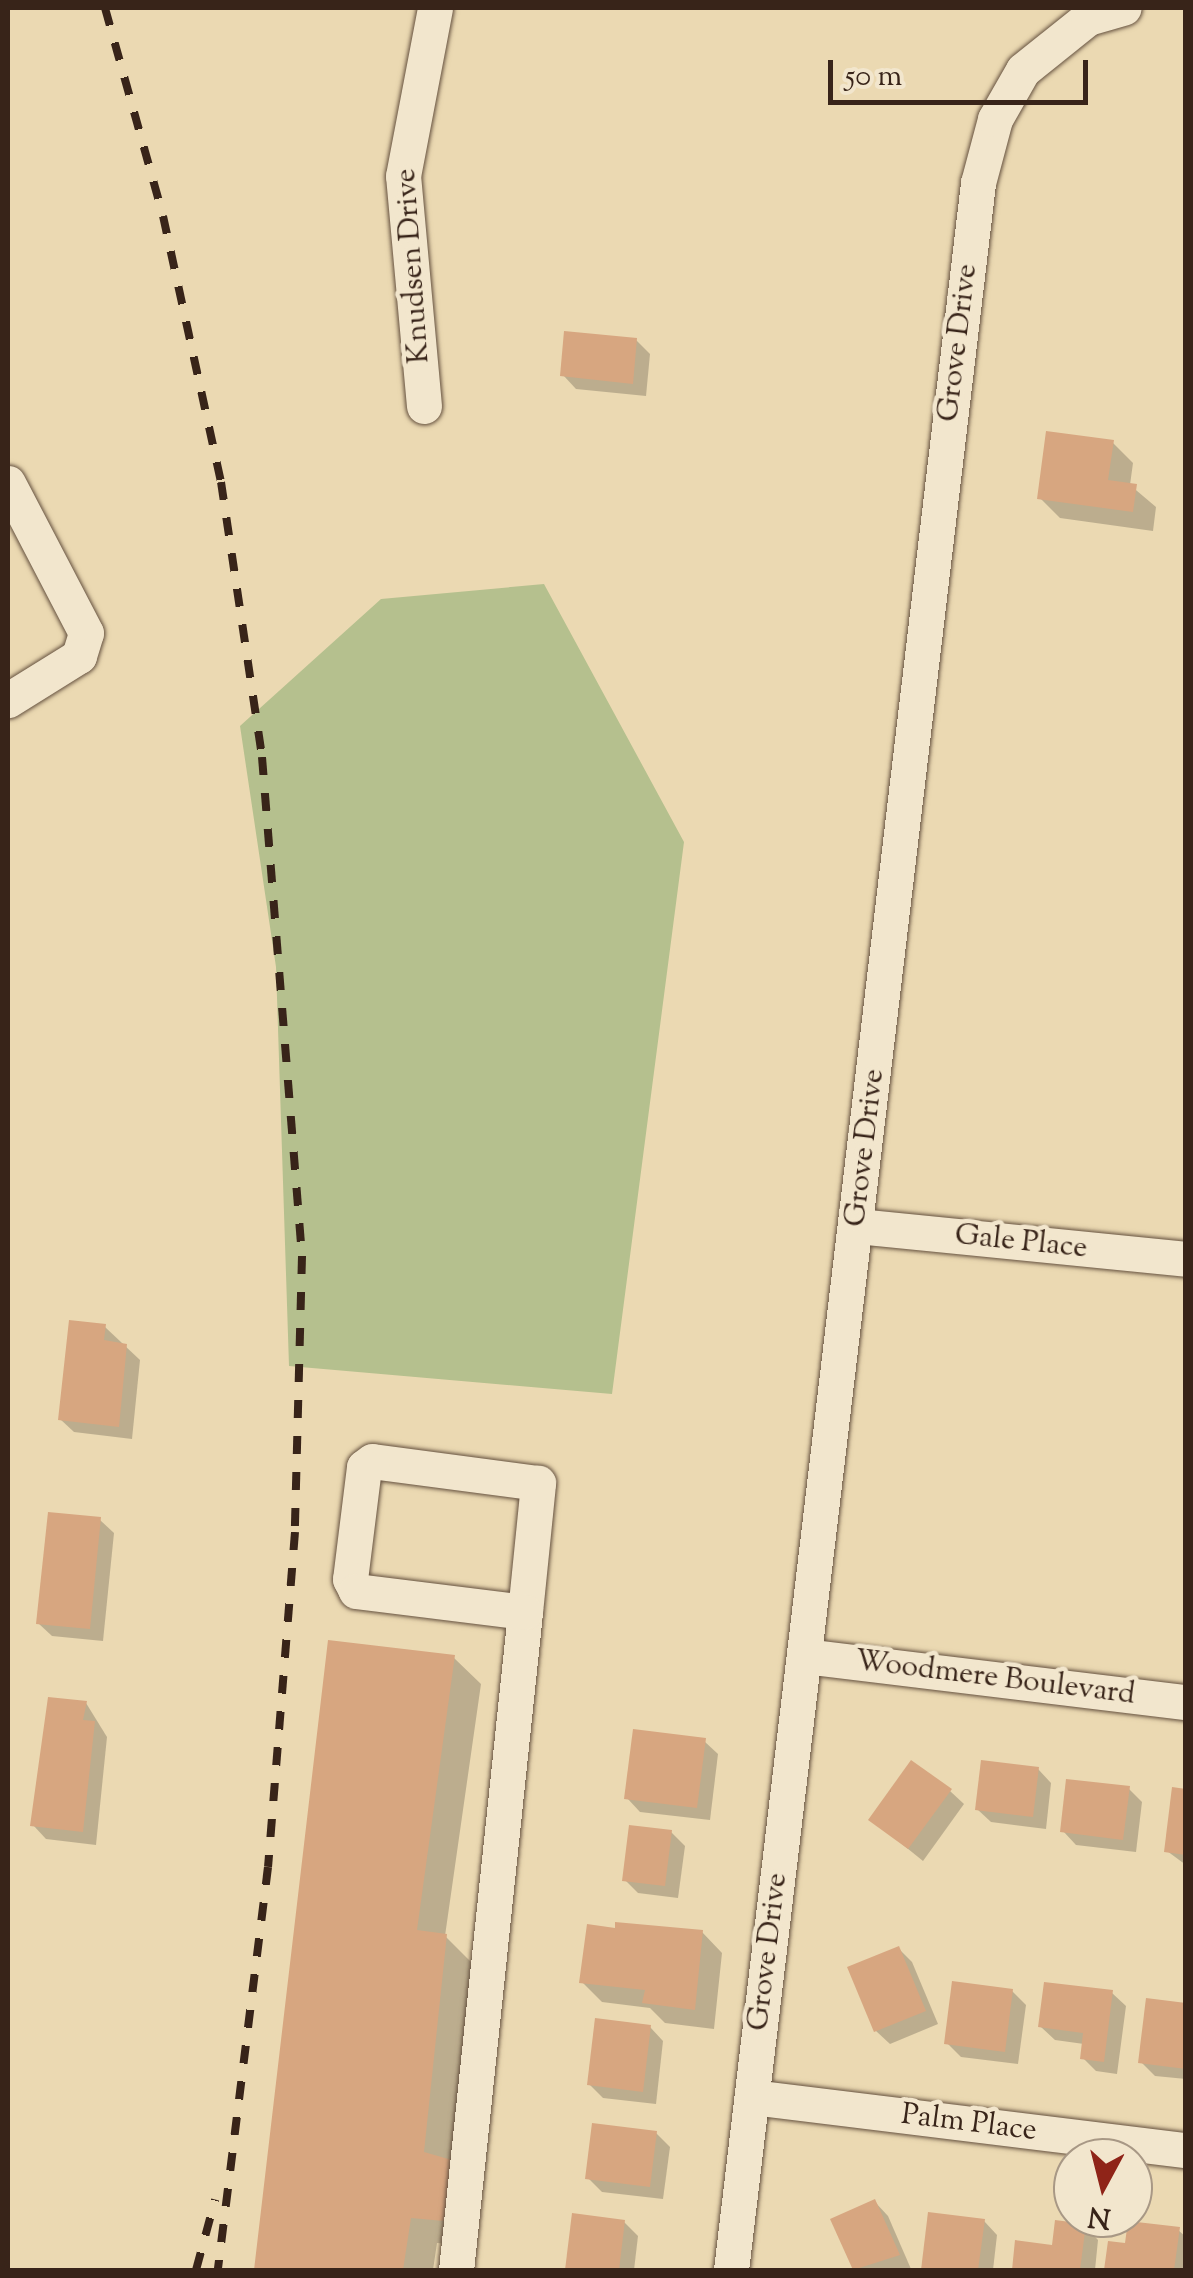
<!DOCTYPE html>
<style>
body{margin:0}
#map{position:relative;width:1193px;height:2278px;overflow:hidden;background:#ebd9b2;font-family:"Sorts Mill Goudy",serif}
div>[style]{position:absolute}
.green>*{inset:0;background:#b5c08e}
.shadow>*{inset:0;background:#0003}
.building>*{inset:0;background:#d7a680}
.roads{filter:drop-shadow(0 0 2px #65513f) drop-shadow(0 0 2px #65513f)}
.minor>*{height:35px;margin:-17.5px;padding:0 17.5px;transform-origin:17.5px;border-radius:17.5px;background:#f2e6cd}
.rail>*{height:8px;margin-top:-4px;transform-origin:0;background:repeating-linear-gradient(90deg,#382419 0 18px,transparent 0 36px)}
span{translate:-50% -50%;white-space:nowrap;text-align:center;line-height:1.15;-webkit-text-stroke:9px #f2e6cd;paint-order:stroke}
.street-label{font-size:30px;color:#382419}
.frame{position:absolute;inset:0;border:10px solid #382419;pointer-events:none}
.north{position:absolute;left:1053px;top:2138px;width:100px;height:100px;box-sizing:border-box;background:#f2e6cd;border:2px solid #a89885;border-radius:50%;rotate:187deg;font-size:28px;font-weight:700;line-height:40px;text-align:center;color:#382419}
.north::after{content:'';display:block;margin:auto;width:35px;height:45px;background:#8f2418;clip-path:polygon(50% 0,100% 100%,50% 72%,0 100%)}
.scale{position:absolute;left:828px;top:60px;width:260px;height:45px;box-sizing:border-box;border:5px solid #382419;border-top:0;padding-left:12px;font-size:30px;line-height:35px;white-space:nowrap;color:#382419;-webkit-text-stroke:8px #f2e6cd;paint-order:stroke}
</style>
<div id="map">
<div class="green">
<div style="clip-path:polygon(544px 584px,684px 842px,612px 1394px,289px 1366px,276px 967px,240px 726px,381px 599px)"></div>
</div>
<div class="shadow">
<div style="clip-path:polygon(636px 340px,650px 354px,646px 396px,576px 389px,563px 375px)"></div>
<div style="clip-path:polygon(1113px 443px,1133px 463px,1130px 485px,1156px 507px,1153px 531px,1060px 518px,1040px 498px)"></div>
<div style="clip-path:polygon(105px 1327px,140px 1360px,132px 1439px,74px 1432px,60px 1419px)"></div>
<div style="clip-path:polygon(100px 1520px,114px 1533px,103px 1641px,52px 1636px,38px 1623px)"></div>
<div style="clip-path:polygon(330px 1643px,454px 1658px,481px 1684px,445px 1936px,472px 1963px,470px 2246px,437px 2243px,433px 2270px,256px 2270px)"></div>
<div style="clip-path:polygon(86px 1703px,107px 1737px,96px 1845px,46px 1839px,33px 1825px)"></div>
<div style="clip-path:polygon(704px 1741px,718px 1754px,710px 1820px,640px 1812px,627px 1798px)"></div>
<div style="clip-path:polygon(1038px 1769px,1051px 1783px,1046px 1829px,991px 1822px,977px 1809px)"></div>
<div style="clip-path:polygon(1129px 1789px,1142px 1802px,1136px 1852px,1076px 1845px,1063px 1831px)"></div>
<div style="clip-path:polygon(950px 1791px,964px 1804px,923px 1861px,871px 1819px)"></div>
<div style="clip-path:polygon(1186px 1792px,1186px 1865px,1167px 1851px)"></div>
<div style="clip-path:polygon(671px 1832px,685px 1846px,678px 1898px,638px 1893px,625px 1880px)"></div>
<div style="clip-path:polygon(702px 1932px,722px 1953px,714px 2029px,665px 2023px,650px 2008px,602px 2002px,582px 1982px)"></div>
<div style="clip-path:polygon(899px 1949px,912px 1962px,938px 2024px,890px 2044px,876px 2031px)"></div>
<div style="clip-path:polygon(1012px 1991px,1026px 2005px,1018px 2064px,961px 2057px,947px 2043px)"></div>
<div style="clip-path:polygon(1112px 1993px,1126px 2006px,1117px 2074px,1096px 2071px,1083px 2058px,1084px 2044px,1055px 2040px,1041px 2027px)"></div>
<div style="clip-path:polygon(1186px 2006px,1186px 2079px,1155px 2076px,1141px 2062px)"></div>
<div style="clip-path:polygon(650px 2027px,663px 2041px,656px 2104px,603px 2098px,589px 2084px)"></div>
<div style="clip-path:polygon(656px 2133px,670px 2147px,663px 2199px,602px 2192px,588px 2178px)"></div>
<div style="clip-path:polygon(875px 2202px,888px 2216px,911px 2269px,855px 2270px,833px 2220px)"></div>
<div style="clip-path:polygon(930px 2214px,984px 2221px,997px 2235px,993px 2270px,923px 2270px)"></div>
<div style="clip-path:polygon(574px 2216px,624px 2222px,638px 2236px,634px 2270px,567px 2270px)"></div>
<div style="clip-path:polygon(1085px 2226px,1098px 2240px,1095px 2270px,1014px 2270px,1018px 2243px,1054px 2248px)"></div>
<div style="clip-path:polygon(1178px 2230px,1186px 2237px,1186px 2270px,1107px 2270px,1110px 2244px,1127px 2246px)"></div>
</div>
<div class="building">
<div style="clip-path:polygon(564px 331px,637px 338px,633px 384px,560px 376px)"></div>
<div style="clip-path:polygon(1046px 431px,1114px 440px,1108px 480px,1137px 484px,1133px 512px,1037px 499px)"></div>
<div style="clip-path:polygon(69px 1320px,106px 1324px,104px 1340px,127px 1344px,119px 1427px,58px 1420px)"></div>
<div style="clip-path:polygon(48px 1512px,101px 1517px,90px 1629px,36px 1624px)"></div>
<div style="clip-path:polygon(328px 1640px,455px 1655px,417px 1930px,447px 1934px,424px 2152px,452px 2160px,444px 2221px,411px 2218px,403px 2270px,254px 2270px)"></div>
<div style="clip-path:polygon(48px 1697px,87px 1701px,83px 1720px,95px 1721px,83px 1832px,30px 1826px)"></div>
<div style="clip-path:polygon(633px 1729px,706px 1738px,697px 1808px,624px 1799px)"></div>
<div style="clip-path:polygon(911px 1760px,952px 1789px,908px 1849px,868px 1820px)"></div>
<div style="clip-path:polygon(981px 1760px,1039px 1767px,1033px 1817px,975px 1810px)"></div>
<div style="clip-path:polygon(1066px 1779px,1130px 1786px,1123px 1840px,1060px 1832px)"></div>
<div style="clip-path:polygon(1172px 1787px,1186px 1789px,1186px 1855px,1164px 1852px)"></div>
<div style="clip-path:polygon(629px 1825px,672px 1830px,665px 1886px,622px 1881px)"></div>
<div style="clip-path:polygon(615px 1922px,703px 1930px,695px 2010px,642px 2003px,645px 1990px,579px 1983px,587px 1924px,615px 1928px)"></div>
<div style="clip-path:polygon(899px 1946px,926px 2011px,874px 2032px,847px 1967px)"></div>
<div style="clip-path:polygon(952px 1981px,1013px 1989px,1005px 2052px,944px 2044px)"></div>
<div style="clip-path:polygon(1044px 1982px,1113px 1990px,1104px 2062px,1080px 2059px,1083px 2033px,1038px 2027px)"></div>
<div style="clip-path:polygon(1146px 1998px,1186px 2003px,1186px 2069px,1138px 2063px)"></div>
<div style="clip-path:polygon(595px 2018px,651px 2025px,643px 2092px,587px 2085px)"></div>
<div style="clip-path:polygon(592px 2123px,657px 2131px,650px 2187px,585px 2179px)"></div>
<div style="clip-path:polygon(875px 2199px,900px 2255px,853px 2270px,830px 2219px)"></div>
<div style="clip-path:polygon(928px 2212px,985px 2219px,978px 2270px,921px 2270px)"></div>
<div style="clip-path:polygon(572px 2213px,625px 2220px,619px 2270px,565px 2270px)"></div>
<div style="clip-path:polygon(1055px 2220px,1086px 2224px,1080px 2270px,1012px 2270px,1015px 2240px,1052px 2245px)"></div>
<div style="clip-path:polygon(1128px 2221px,1180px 2227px,1174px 2270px,1104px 2270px,1108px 2241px,1125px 2243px)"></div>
</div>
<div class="roads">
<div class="minor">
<div style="left:424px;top:406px;width:231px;rotate:-95.2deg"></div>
<div style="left:403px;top:176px;width:171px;rotate:-79.2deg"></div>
<div style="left:8px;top:483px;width:169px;rotate:62.5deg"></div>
<div style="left:86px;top:633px;width:24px;rotate:107deg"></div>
<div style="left:79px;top:656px;width:84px;rotate:148.2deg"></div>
<div style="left:857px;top:1226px;width:331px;rotate:5.7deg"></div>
<div style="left:804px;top:1656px;width:385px;rotate:6.9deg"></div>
<div style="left:752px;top:2097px;width:437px;rotate:7deg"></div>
<div style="left:456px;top:2270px;width:662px;rotate:-84.01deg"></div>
<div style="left:525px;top:1612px;width:130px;rotate:-84.2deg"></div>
<div style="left:538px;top:1483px;width:167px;rotate:-172.5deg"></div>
<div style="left:372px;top:1461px;width:10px;rotate:143deg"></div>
<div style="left:364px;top:1467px;width:113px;rotate:97.1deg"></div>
<div style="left:350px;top:1579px;width:13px;rotate:63deg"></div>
<div style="left:356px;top:1591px;width:170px;rotate:7.1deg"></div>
<div style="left:731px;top:2270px;width:2102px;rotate:-83.25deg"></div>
<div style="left:978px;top:183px;width:66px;rotate:-75.1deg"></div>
<div style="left:995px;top:119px;width:56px;rotate:-60.3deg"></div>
<div style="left:1023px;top:70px;width:83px;rotate:-38.7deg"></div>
<div style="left:1088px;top:18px;width:37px;rotate:-16deg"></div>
</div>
</div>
<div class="rail">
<div style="left:105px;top:8px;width:216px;rotate:74.4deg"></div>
<div style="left:163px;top:216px;width:272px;rotate:77.7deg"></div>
<div style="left:221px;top:482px;width:278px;rotate:81.5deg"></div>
<div style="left:262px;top:757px;width:501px;rotate:85.42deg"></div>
<div style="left:302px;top:1256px;width:276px;rotate:91.5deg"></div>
<div style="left:295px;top:1532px;width:336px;rotate:94.6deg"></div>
<div style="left:268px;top:1867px;width:406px;rotate:97.1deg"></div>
<div style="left:196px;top:2270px;width:73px;rotate:-74.8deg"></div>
</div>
<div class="street-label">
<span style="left:414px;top:266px;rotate:-94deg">Knudsen Drive</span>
<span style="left:959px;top:343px;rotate:-83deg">Grove Drive</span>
<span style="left:866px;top:1148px;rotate:-83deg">Grove Drive</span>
<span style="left:1021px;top:1243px;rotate:6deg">Gale Place</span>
<span style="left:995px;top:1679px;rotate:7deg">Woodmere Boulevard</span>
<span style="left:769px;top:1952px;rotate:-83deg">Grove Drive</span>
<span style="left:969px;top:2124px;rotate:7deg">Palm Place</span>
</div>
<div class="frame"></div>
<div class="north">N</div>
<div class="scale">50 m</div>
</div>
